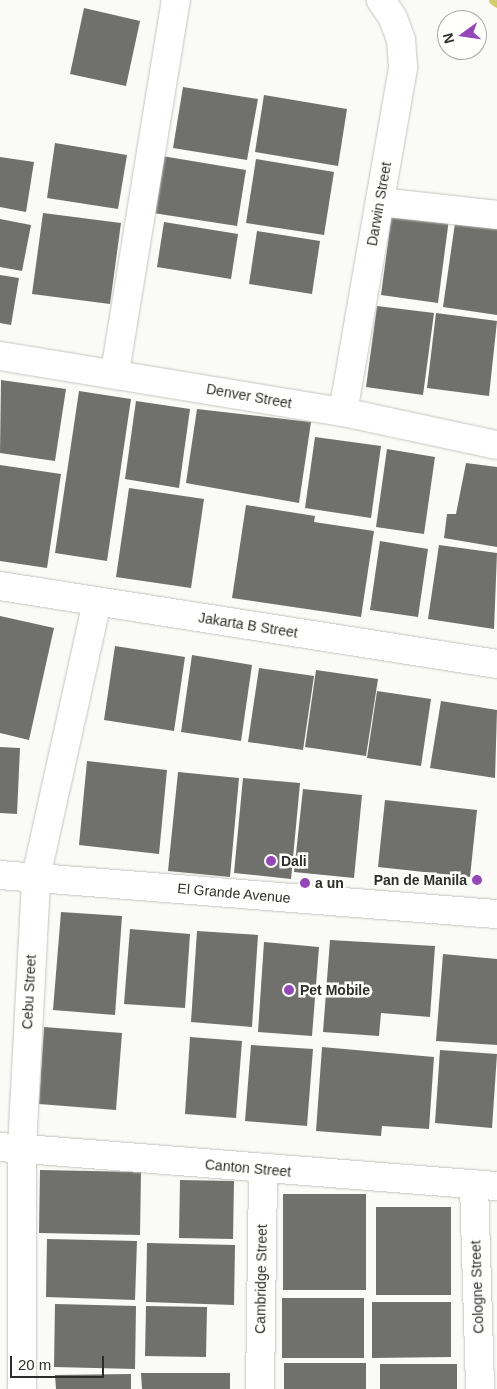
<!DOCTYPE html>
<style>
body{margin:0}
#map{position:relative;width:497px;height:1389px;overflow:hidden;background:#fafaf7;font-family:Arial,sans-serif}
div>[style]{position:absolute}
.stream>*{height:9px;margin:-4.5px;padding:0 4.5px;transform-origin:4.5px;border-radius:4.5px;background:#d3cb6d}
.building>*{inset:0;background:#70706d}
.roads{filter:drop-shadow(0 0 1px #c4c4c1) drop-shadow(0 0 1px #c4c4c1)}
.minor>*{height:28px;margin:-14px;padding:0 14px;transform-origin:14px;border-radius:14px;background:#fff}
.tertiary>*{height:28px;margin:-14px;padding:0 14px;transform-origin:14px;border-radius:14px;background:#fff}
.dots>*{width:14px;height:14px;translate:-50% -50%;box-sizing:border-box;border:2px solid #fffffe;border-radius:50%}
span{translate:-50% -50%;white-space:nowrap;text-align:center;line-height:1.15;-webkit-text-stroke:5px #fffffe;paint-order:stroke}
.street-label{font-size:14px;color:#2d2d2c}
.poi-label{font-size:14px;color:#2d2d2c;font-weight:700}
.left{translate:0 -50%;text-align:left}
.right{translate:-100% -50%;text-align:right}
.north{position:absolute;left:437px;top:10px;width:50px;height:50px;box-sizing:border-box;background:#fffffe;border:1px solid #ababaa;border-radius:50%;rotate:256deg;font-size:14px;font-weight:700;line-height:20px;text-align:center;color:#2d2d2c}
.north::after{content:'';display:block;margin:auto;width:18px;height:22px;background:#9647b7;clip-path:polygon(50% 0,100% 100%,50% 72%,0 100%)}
.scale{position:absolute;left:10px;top:1356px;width:94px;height:22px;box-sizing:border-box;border:2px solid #2d2d2c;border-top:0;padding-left:6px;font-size:15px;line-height:18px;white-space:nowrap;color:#2d2d2c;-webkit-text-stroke:4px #fffffe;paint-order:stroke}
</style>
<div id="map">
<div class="stream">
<div style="left:493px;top:0;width:5px;rotate:37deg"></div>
</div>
<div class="building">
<div style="clip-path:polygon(84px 8px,140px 21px,126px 86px,70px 74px)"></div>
<div style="clip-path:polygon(183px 87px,258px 99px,247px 160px,173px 148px)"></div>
<div style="clip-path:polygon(264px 95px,347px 109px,338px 166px,255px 152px)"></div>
<div style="clip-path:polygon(55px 143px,127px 155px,118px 209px,47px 198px)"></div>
<div style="clip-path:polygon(162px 156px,246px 170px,237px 226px,153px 213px)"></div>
<div style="clip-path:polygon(0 157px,34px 162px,26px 212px,0 207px)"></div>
<div style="clip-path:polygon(256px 159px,334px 172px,324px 235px,246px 223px)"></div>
<div style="clip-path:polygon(392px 212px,449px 219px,438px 303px,381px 295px)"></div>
<div style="clip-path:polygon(43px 213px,121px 223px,110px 304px,32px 294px)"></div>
<div style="clip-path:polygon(0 219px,31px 225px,22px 271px,0 267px)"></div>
<div style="clip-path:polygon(164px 222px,238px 234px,231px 279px,157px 267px)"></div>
<div style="clip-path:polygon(455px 223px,497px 229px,497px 315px,443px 307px)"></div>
<div style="clip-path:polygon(257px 231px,320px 241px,312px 294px,249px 284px)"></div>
<div style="clip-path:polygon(0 275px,19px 278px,11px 325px,0 323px)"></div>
<div style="clip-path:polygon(377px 306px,434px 313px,423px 395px,366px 387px)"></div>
<div style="clip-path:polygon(436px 313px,497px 321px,489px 396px,427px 388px)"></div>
<div style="clip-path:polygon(1px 380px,66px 389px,55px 461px,0 453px)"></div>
<div style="clip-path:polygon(79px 391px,131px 399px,107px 561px,55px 553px)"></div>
<div style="clip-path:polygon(136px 401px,190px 409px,179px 488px,125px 479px)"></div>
<div style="clip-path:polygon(197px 409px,311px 422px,299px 503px,186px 483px)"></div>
<div style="clip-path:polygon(315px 437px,381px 446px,371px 518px,305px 508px)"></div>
<div style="clip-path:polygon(387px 449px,435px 457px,424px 534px,376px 527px)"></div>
<div style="clip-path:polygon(466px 463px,497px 467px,497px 547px,444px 538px,447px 514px,456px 514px)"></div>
<div style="clip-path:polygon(0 465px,61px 474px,47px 568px,0 561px)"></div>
<div style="clip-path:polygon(129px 488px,204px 499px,191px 588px,116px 577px)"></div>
<div style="clip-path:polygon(246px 505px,315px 516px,314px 522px,374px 531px,361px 617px,232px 598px)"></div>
<div style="clip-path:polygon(380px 541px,428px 549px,418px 617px,370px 610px)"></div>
<div style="clip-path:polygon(439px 545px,497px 553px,494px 629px,428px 619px)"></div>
<div style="clip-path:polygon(0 616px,54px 628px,29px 740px,0 733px)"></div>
<div style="clip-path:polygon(115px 646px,185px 657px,174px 731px,104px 720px)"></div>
<div style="clip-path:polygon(192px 655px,252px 665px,241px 741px,181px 732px)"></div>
<div style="clip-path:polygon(259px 668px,314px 676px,303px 750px,248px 742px)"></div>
<div style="clip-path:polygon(316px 670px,378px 679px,366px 756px,305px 747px)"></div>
<div style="clip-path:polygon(377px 691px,431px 699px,421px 766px,367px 758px)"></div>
<div style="clip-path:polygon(441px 701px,497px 710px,495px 778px,430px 768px)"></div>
<div style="clip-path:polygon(0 747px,20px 748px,17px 814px,0 813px)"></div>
<div style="clip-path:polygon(87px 761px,167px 770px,159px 854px,79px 845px)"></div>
<div style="clip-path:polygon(178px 772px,239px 778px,230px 877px,168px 871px)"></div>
<div style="clip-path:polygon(243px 778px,300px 783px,291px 879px,234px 873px)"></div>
<div style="clip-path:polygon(303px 789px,362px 795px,354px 878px,294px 872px)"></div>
<div style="clip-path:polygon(385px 800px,477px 810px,470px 877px,378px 867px)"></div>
<div style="clip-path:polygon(61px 912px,122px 916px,115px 1015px,53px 1010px)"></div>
<div style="clip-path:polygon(130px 929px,190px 934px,185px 1008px,124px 1004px)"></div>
<div style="clip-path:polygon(197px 931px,258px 935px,252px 1027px,191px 1022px)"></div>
<div style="clip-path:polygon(330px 940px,435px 946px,430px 1017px,381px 1013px,379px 1036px,323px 1032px)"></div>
<div style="clip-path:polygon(264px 942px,319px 947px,312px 1036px,258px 1032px)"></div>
<div style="clip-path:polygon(443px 954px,497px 959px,497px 1045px,436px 1041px)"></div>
<div style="clip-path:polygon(44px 1027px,122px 1033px,116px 1110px,39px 1104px)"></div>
<div style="clip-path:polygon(190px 1037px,242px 1041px,236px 1118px,185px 1114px)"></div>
<div style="clip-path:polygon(251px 1045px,313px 1049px,307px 1126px,245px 1121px)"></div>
<div style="clip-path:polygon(322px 1047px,434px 1057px,429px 1129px,382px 1126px,381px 1136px,316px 1131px)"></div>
<div style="clip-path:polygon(440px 1050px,497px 1054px,492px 1128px,435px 1123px)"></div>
<div style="clip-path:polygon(40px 1170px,141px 1172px,140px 1235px,39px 1233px)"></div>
<div style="clip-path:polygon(180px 1180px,234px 1181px,233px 1239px,179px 1238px)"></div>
<div style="clip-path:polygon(283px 1194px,366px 1194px,366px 1290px,283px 1290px)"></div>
<div style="clip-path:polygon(376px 1207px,451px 1207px,451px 1295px,376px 1295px)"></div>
<div style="clip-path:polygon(47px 1239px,137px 1241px,135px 1300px,46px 1297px)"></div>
<div style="clip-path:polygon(147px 1243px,235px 1245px,234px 1305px,146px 1302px)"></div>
<div style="clip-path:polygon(282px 1298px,364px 1298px,364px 1358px,282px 1358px)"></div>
<div style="clip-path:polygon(372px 1302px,451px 1302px,451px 1357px,372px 1358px)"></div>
<div style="clip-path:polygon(55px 1304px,136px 1306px,135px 1369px,54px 1367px)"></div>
<div style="clip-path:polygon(146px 1306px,207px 1307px,206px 1357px,145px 1356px)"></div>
<div style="clip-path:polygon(284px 1363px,366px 1363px,366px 1389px,284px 1389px)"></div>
<div style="clip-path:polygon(380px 1364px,457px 1364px,457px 1389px,380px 1389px)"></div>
<div style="clip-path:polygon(141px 1373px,230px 1373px,230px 1389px,142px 1389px)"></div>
<div style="clip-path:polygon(131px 1374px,131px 1389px,56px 1389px,55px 1375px)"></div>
</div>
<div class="roads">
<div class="minor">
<div style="left:380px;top:202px;width:118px;rotate:6.3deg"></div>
<div style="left:0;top:356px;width:348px;rotate:9.3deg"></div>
<div style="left:343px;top:412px;width:157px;rotate:12.1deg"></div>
<div style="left:115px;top:372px;width:377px;rotate:-80.7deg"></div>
<div style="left:343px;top:412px;width:350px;rotate:-80.1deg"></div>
<div style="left:403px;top:67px;width:27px;rotate:-94deg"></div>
<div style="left:401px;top:40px;width:23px;rotate:-110deg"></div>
<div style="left:393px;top:18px;width:22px;rotate:-124deg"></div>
<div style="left:0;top:586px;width:503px;rotate:8.92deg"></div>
<div style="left:0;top:1147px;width:499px;rotate:4.5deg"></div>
<div style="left:474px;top:1184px;width:205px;rotate:88.3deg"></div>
<div style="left:22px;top:1389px;width:241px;rotate:-90deg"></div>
<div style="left:22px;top:1148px;width:271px;rotate:-87deg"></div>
<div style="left:36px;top:877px;width:282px;rotate:-77.5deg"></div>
<div style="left:260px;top:1389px;width:219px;rotate:-89.2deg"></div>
</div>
<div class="tertiary">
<div style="left:0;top:875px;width:499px;rotate:4.5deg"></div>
</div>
</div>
<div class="dots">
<div style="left:271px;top:861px;background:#9647b7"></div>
<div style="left:477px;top:880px;background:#9647b7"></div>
<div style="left:305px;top:883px;background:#9647b7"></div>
<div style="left:289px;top:990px;background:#9647b7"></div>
</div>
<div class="street-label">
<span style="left:379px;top:204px;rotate:-80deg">Darwin Street</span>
<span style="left:249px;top:396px;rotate:10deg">Denver Street</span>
<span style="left:248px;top:625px;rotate:9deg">Jakarta B Street</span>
<span style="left:234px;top:893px;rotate:5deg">El Grande Avenue</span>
<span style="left:29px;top:992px;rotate:-87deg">Cebu Street</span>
<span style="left:248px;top:1168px;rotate:5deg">Canton Street</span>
<span style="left:261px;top:1279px;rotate:-89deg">Cambridge Street</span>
<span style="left:477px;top:1287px;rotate:-92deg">Cologne Street</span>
</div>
<div class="poi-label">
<span class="left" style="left:281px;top:861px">Dali</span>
<span class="right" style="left:467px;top:880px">Pan de Manila</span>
<span class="left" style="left:315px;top:883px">a un</span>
<span class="left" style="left:300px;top:990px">Pet Mobile</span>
</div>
<div class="north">N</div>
<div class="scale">20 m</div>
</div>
